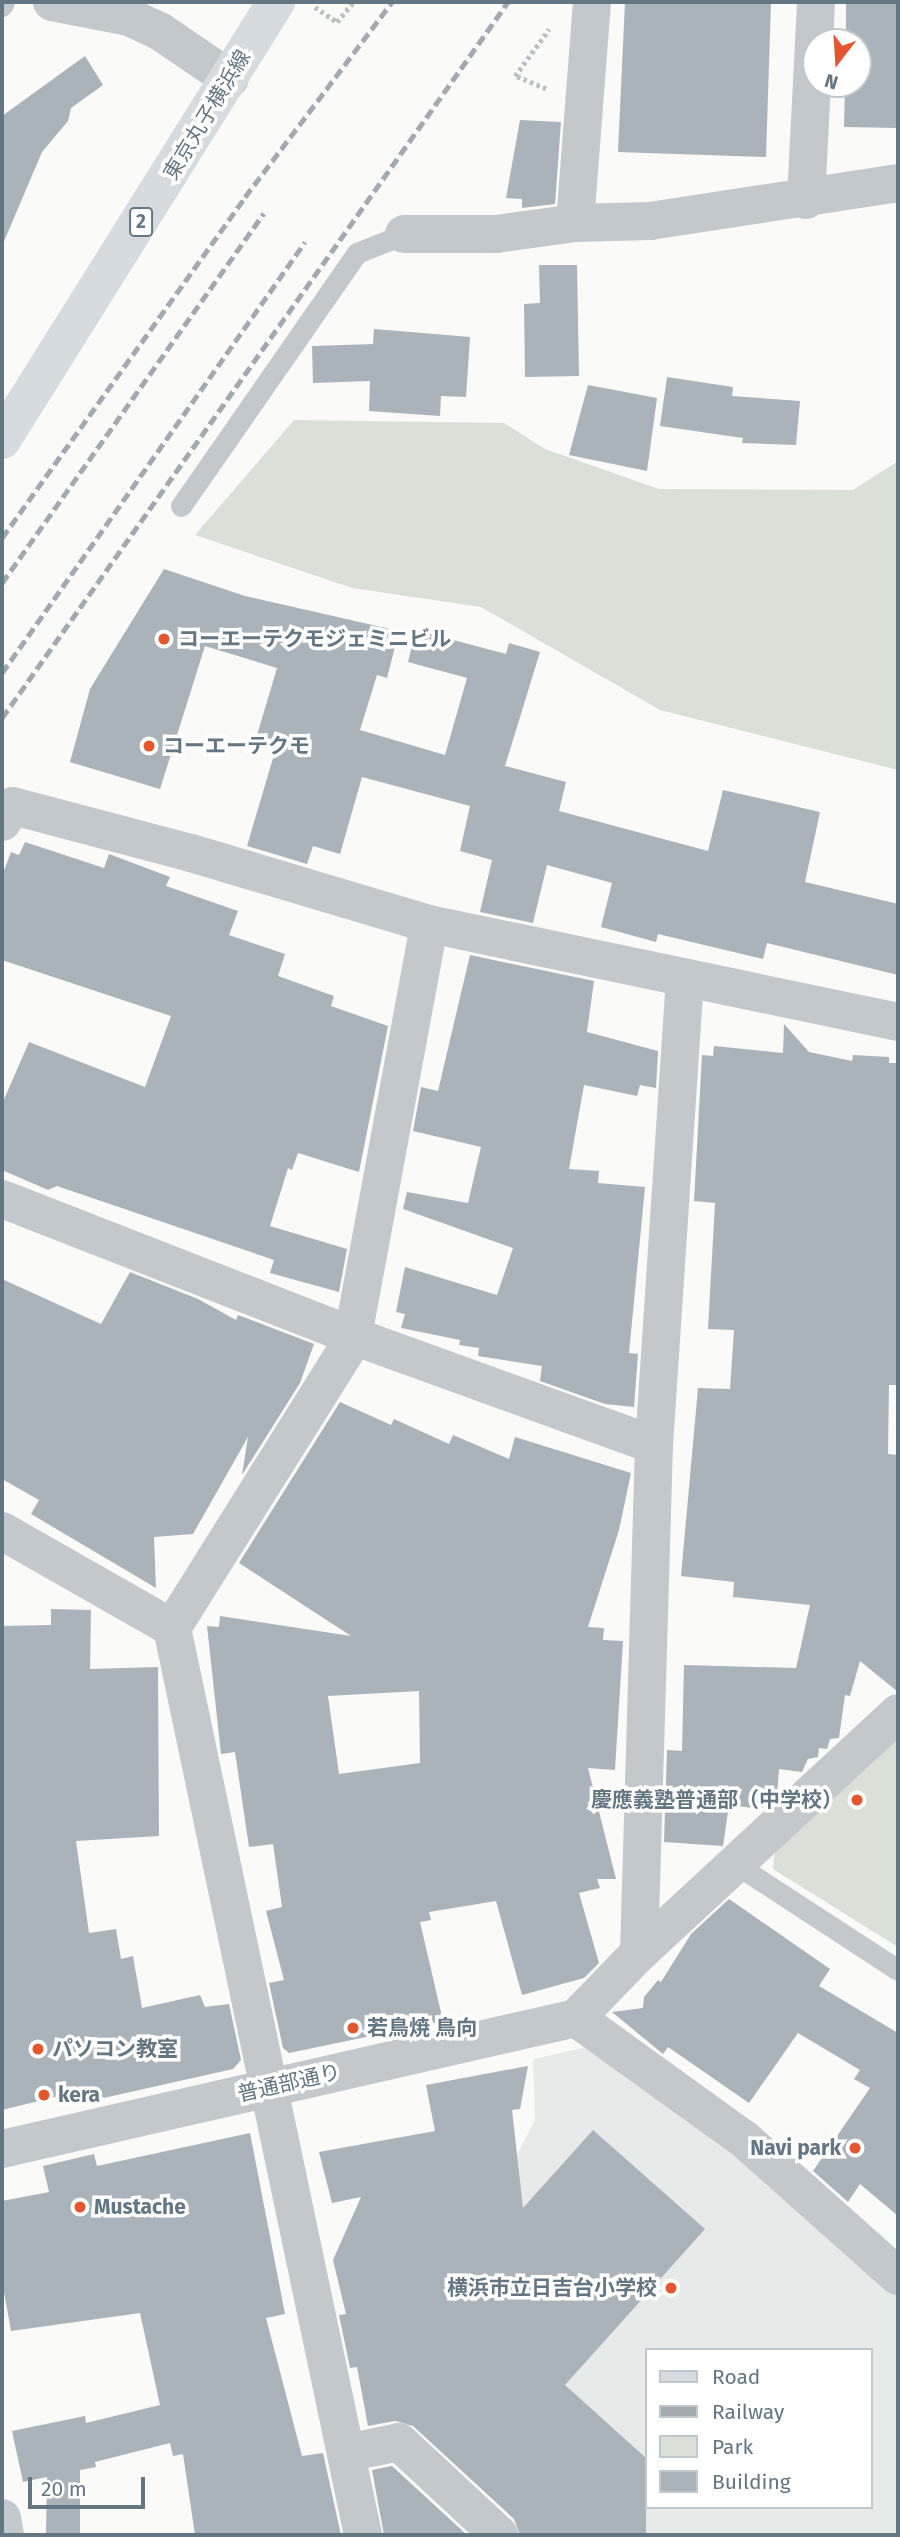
<!DOCTYPE html>
<meta charset="utf-8">
<style>
body{margin:0}
#map{position:relative;width:900px;height:2537px;overflow:hidden;background:#fafaf8;font-family:"Fira Sans","Noto Sans JP",sans-serif}
div>[style]{position:absolute}
.built>*{inset:0;background:#e8e9e9}
.green>*{inset:0;background:#dadfd7}
.building>*{inset:0;background:#aab3b9}
.path>*{height:4.5px;margin-top:-2.25px;transform-origin:0;background:repeating-linear-gradient(90deg,#bbbfc2 0 3.5px,transparent 0 7px)}
.lane>*{height:21px;margin:-10.5px;padding:0 10.5px;transform-origin:10.5px;border-radius:10.5px;background:#c3c8cc}
.street>*{height:38px;margin:-19px;padding:0 19px;transform-origin:19px;border-radius:19px;background:#c3c8cc}
.primary>*{height:38px;margin:-19px;padding:0 19px;transform-origin:19px;border-radius:19px;background:#d6dbdf}
.rail>*{height:5px;margin-top:-2.5px;transform-origin:0;background:repeating-linear-gradient(90deg,#a2aab0 0 10px,transparent 0 15px)}
.dots>*{width:19px;height:19px;translate:-50% -50%;box-sizing:border-box;border:4px solid #fff;border-radius:50%}
span{translate:-50% -50%;white-space:nowrap;text-align:center;line-height:1.15;-webkit-text-stroke:7px #fff;paint-order:stroke}
.shield-label span{padding:2px 5px;background:#fff;border:2px solid;border-radius:5px;-webkit-text-stroke-width:0}
.shield-label{font-size:19px;color:#657683;font-weight:700}
.street-label{font-size:21px;color:#657683}
.poi-label{font-size:21px;color:#657683;font-weight:700}
.left{translate:0 -50%;text-align:left}
.right{translate:-100% -50%;text-align:right}
.frame{position:absolute;inset:0;border:4px solid #657683;pointer-events:none}
.legend{position:absolute;left:645px;top:2348px;width:228px;height:161px;box-sizing:border-box;background:#fff;border:2px solid #c1c8cd;margin:0;padding:9px 12px;list-style:none;font-size:21px;color:#657683}
.legend li{display:flex;align-items:center;gap:14px;height:35px}
.legend b{width:35px;border:2px solid #c1c8cd}
.north{position:absolute;left:802px;top:28px;width:70px;height:70px;box-sizing:border-box;background:#fff;border:2px solid #c1c8cd;border-radius:50%;rotate:197deg;font-size:19px;font-weight:700;line-height:28px;text-align:center;color:#657683}
.north::after{content:'';display:block;margin:auto;width:24px;height:32px;background:#e4572e;clip-path:polygon(50% 0,100% 100%,50% 72%,0 100%)}
.scale{position:absolute;left:28px;top:2477px;width:117px;height:32px;box-sizing:border-box;border:4px solid #657683;border-top:0;padding-left:9px;font-size:21px;line-height:24px;white-space:nowrap;color:#657683;-webkit-text-stroke:5px #fff;paint-order:stroke}
</style>
<div id="map">
<div class="built">
<div style="clip-path:polygon(evenodd,592px 2046px,729px 2148px,898px 2295px,898px 2535px,632px 2535px,419px 2346px,535px 2120px,533px 2059px,592px 2046px,646px 2350px,870px 2350px,870px 2507px,646px 2507px,646px 2350px)"></div>
</div>
<div class="green">
<div style="clip-path:polygon(294px 420px,504px 423px,545px 449px,659px 489px,853px 490px,898px 461px,898px 770px,660px 710px,481px 607px,352px 588px,195px 535px)"></div>
<div style="clip-path:polygon(898px 1728px,898px 1947px,773px 1869px,775px 1848px)"></div>
</div>
<div class="building">
<div style="clip-path:polygon(625px 2px,771px 2px,766px 157px,618px 152px)"></div>
<div style="clip-path:polygon(846px 2px,898px 2px,898px 128px,844px 127px,845px 84px,858px 84px,858px 42px,846px 42px)"></div>
<div style="clip-path:polygon(85px 56px,103px 85px,71px 108px,68px 121px,42px 152px,2px 246px,2px 116px)"></div>
<div style="clip-path:polygon(520px 120px,561px 122px,555px 204px,522px 208px,522px 199px,506px 198px)"></div>
<div style="clip-path:polygon(539px 265px,577px 265px,579px 376px,525px 377px,524px 304px,540px 303px)"></div>
<div style="clip-path:polygon(374px 329px,470px 337px,466px 397px,441px 396px,440px 416px,369px 411px,370px 381px,313px 383px,312px 346px,373px 344px)"></div>
<div style="clip-path:polygon(667px 377px,733px 387px,732px 396px,800px 401px,796px 445px,742px 443px,743px 438px,660px 426px)"></div>
<div style="clip-path:polygon(588px 385px,657px 398px,647px 471px,569px 455px)"></div>
<div style="clip-path:polygon(164px 569px,245px 596px,399px 631px,387px 678px,377px 675px,360px 730px,445px 755px,467px 678px,408px 662px,416px 630px,506px 654px,509px 643px,540px 652px,505px 766px,566px 782px,559px 811px,708px 851px,723px 790px,820px 812px,805px 882px,898px 904px,898px 975px,767px 943px,763px 959px,658px 934px,656px 942px,601px 927px,612px 883px,547px 865px,533px 923px,480px 912px,492px 860px,460px 851px,470px 806px,362px 777px,340px 854px,313px 846px,307px 864px,247px 846px,276px 748px,255px 742px,277px 668px,205px 646px,160px 789px,70px 762px,90px 689px)"></div>
<div style="clip-path:polygon(25px 842px,104px 868px,109px 854px,170px 877px,166px 886px,238px 911px,229px 935px,285px 954px,278px 976px,334px 996px,331px 1006px,388px 1026px,359px 1172px,298px 1153px,292px 1170px,288px 1168px,270px 1226px,347px 1249px,339px 1292px,270px 1273px,274px 1260px,57px 1186px,48px 1190px,2px 1170px,2px 1104px,29px 1042px,145px 1087px,171px 1016px,2px 960px,2px 876px,11px 852px,19px 855px)"></div>
<div style="clip-path:polygon(470px 955px,594px 981px,587px 1032px,658px 1051px,656px 1088px,640px 1085px,637px 1096px,584px 1085px,569px 1169px,599px 1171px,598px 1183px,645px 1187px,629px 1353px,638px 1354px,634px 1407px,605px 1404px,540px 1381px,542px 1366px,478px 1356px,479px 1348px,459px 1345px,460px 1340px,401px 1328px,405px 1314px,396px 1312px,405px 1267px,497px 1295px,513px 1248px,403px 1209px,407px 1192px,468px 1203px,481px 1147px,413px 1131px,421px 1087px,438px 1091px)"></div>
<div style="clip-path:polygon(784px 1024px,809px 1052px,852px 1061px,853px 1055px,889px 1057px,889px 1063px,898px 1063px,898px 1385px,889px 1385px,888px 1454px,898px 1455px,898px 1692px,860px 1661px,850px 1696px,845px 1695px,839px 1738px,830px 1739px,827px 1749px,819px 1748px,818px 1757px,808px 1759px,802px 1772px,779px 1769px,777px 1795px,771px 1794px,770px 1802px,761px 1809px,729px 1805px,723px 1846px,664px 1842px,667px 1750px,682px 1751px,684px 1665px,796px 1668px,810px 1605px,733px 1597px,734px 1582px,681px 1576px,698px 1388px,730px 1389px,734px 1330px,708px 1329px,715px 1203px,694px 1201px,702px 1055px,713px 1056px,714px 1046px,783px 1053px)"></div>
<div style="clip-path:polygon(130px 1272px,198px 1299px,236px 1320px,238px 1315px,314px 1344px,300px 1383px,242px 1475px,248px 1437px,193px 1534px,154px 1537px,156px 1588px,31px 1514px,39px 1500px,2px 1479px,2px 1279px,101px 1324px)"></div>
<div style="clip-path:polygon(evenodd,340px 1402px,391px 1425px,394px 1419px,449px 1444px,453px 1435px,509px 1459px,515px 1437px,631px 1473px,619px 1530px,588px 1627px,604px 1628px,603px 1640px,623px 1641px,615px 1770px,588px 1768px,616px 1879px,597px 1879px,600px 1888px,579px 1893px,599px 1963px,584px 1978px,522px 1995px,496px 1901px,429px 1912px,431px 1920px,420px 1922px,443px 2021px,289px 2053px,283px 2048px,269px 1983px,284px 1980px,266px 1911px,282px 1907px,273px 1844px,249px 1847px,235px 1752px,221px 1754px,207px 1626px,219px 1627px,220px 1616px,351px 1636px,239px 1563px,340px 1402px,419px 1691px,420px 1763px,339px 1774px,328px 1696px,419px 1691px)"></div>
<div style="clip-path:polygon(51px 1609px,91px 1610px,90px 1669px,158px 1667px,159px 1836px,76px 1841px,89px 1933px,116px 1929px,121px 1959px,133px 1956px,142px 2008px,200px 1995px,205px 2007px,229px 2004px,241px 2060px,233px 2069px,99px 2099px,96px 2087px,2px 2110px,2px 1626px,51px 1625px)"></div>
<div style="clip-path:polygon(729px 1899px,830px 1969px,819px 1986px,898px 2033px,898px 2216px,860px 2184px,848px 2202px,813px 2171px,870px 2088px,854px 2079px,860px 2070px,798px 2033px,749px 2103px,668px 2047px,663px 2054px,612px 2012px,643px 2008px,644px 1997px,658px 1980px,661px 1982px,691px 1934px)"></div>
<div style="clip-path:polygon(528px 2066px,520px 2109px,512px 2110px,523px 2208px,593px 2130px,705px 2229px,565px 2385px,646px 2458px,646px 2535px,520px 2535px,514px 2519px,413px 2426px,395px 2421px,368px 2426px,357px 2367px,350px 2368px,339px 2315px,346px 2314px,333px 2260px,361px 2197px,332px 2203px,319px 2152px,435px 2131px,426px 2085px)"></div>
<div style="clip-path:polygon(250px 2133px,285px 2314px,266px 2318px,302px 2456px,323px 2453px,341px 2535px,195px 2535px,183px 2454px,173px 2456px,170px 2443px,95px 2462px,96px 2467px,80px 2470px,80px 2535px,46px 2535px,47px 2477px,23px 2482px,12px 2431px,85px 2416px,86px 2423px,160px 2405px,140px 2313px,11px 2331px,2px 2281px,2px 2201px,49px 2192px,43px 2166px,94px 2154px,97px 2166px)"></div>
<div style="clip-path:polygon(392px 2466px,467px 2535px,384px 2535px,372px 2470px)"></div>
</div>
<div class="path">
<div style="left:315px;top:7px;width:27px;rotate:34deg"></div>
<div style="left:337px;top:22px;width:26px;rotate:-51deg"></div>
<div style="left:546px;top:89px;width:34px;rotate:-157deg"></div>
<div style="left:515px;top:76px;width:58px;rotate:-54.1deg"></div>
</div>
<div class="lane">
<div style="left:2px;top:6px;width:4px;rotate:-63deg"></div>
<div style="left:181px;top:506px;width:308px;rotate:-55.2deg"></div>
<div style="left:357px;top:253px;width:51px;rotate:-22deg"></div>
<div style="left:737px;top:1865px;width:192px;rotate:33.1deg"></div>
</div>
<div class="street">
<div style="left:52px;top:2px;width:78px;rotate:11deg"></div>
<div style="left:129px;top:17px;width:35px;rotate:25deg"></div>
<div style="left:161px;top:32px;width:83px;rotate:34.3deg"></div>
<div style="left:806px;top:200px;width:198px;rotate:-87.1deg"></div>
<div style="left:575px;top:223px;width:222px;rotate:-85.6deg"></div>
<div style="left:404px;top:234px;width:92px"></div>
<div style="left:496px;top:234px;width:80px;rotate:-7.9deg"></div>
<div style="left:575px;top:223px;width:75px;rotate:-1.5deg"></div>
<div style="left:650px;top:221px;width:251px;rotate:-8.7deg"></div>
<div style="left:2px;top:822px;width:19px;rotate:-55deg"></div>
<div style="left:13px;top:806px;width:184px;rotate:14.8deg"></div>
<div style="left:191px;top:853px;width:248px;rotate:16.6deg"></div>
<div style="left:429px;top:924px;width:479px;rotate:11.8deg"></div>
<div style="left:2px;top:1199px;width:377px;rotate:21.3deg"></div>
<div style="left:353px;top:1336px;width:320px;rotate:19.9deg"></div>
<div style="left:2px;top:1531px;width:196px;rotate:29.7deg"></div>
<div style="left:639px;top:1953px;width:353px;rotate:-42.8deg"></div>
<div style="left:576px;top:2018px;width:91px;rotate:-45.9deg"></div>
<div style="left:639px;top:1953px;width:508px;rotate:-88.31deg"></div>
<div style="left:654px;top:1445px;width:466px;rotate:-86.2deg"></div>
<div style="left:576px;top:2018px;width:207px;rotate:35.8deg"></div>
<div style="left:744px;top:2139px;width:206px;rotate:41.7deg"></div>
<div style="left:2px;top:2149px;width:589px;rotate:-12.86deg"></div>
<div style="left:346px;top:2453px;width:54px;rotate:-11.7deg"></div>
<div style="left:399px;top:2442px;width:137px;rotate:42.9deg"></div>
<div style="left:2px;top:2518px;width:17px;rotate:80deg"></div>
<div style="left:363px;top:2535px;width:927px;rotate:-101.89deg"></div>
<div style="left:172px;top:1628px;width:339px;rotate:-57.9deg"></div>
<div style="left:352px;top:1341px;width:424px;rotate:-79.5deg"></div>
</div>
<div class="primary">
<div style="left:2px;top:440px;width:517px;rotate:-57.97deg"></div>
</div>
<div class="rail">
<div style="left:2px;top:538px;width:419px;rotate:-54.5deg"></div>
<div style="left:245px;top:197px;width:244px;rotate:-53deg"></div>
<div style="left:2px;top:583px;width:453px;rotate:-54.7deg"></div>
<div style="left:2px;top:673px;width:527px;rotate:-54.89deg"></div>
<div style="left:2px;top:718px;width:877px;rotate:-54.75deg"></div>
</div>
<div class="dots">
<div style="left:164px;top:639px;background:#e4572e"></div>
<div style="left:149px;top:746px;background:#e4572e"></div>
<div style="left:857px;top:1800px;background:#e4572e"></div>
<div style="left:353px;top:2028px;background:#e4572e"></div>
<div style="left:38px;top:2049px;background:#e4572e"></div>
<div style="left:44px;top:2095px;background:#e4572e"></div>
<div style="left:855px;top:2148px;background:#e4572e"></div>
<div style="left:80px;top:2207px;background:#e4572e"></div>
<div style="left:671px;top:2288px;background:#e4572e"></div>
</div>
<div class="shield-label">
<span style="left:141px;top:222px">2</span>
</div>
<div class="street-label">
<span style="left:207px;top:115px;rotate:-59deg">東京丸子横浜線</span>
<span style="left:289px;top:2083px;rotate:-13deg">普通部通り</span>
</div>
<div class="poi-label">
<span class="left" style="left:178px;top:639px">コーエーテクモジェミニビル</span>
<span class="left" style="left:163px;top:746px">コーエーテクモ</span>
<span class="right" style="left:843px;top:1800px">慶應義塾普通部（中学校）</span>
<span class="left" style="left:367px;top:2028px">若鳥焼 鳥向</span>
<span class="left" style="left:52px;top:2049px">パソコン教室</span>
<span class="left" style="left:58px;top:2095px">kera</span>
<span class="right" style="left:841px;top:2148px">Navi park</span>
<span class="left" style="left:94px;top:2207px">Mustache</span>
<span class="right" style="left:657px;top:2288px">横浜市立日吉台小学校</span>
</div>
<div class="frame"></div>
<ul class="legend">
<li><b style="height:9px;background:#d6dbdf"></b>Road</li>
<li><b style="height:9px;background:#a2aab0"></b>Railway</li>
<li><b style="height:19px;background:#dadfd7"></b>Park</li>
<li><b style="height:19px;background:#aab3b9"></b>Building</li>
</ul>
<div class="north">N</div>
<div class="scale">20 m</div>
</div>
